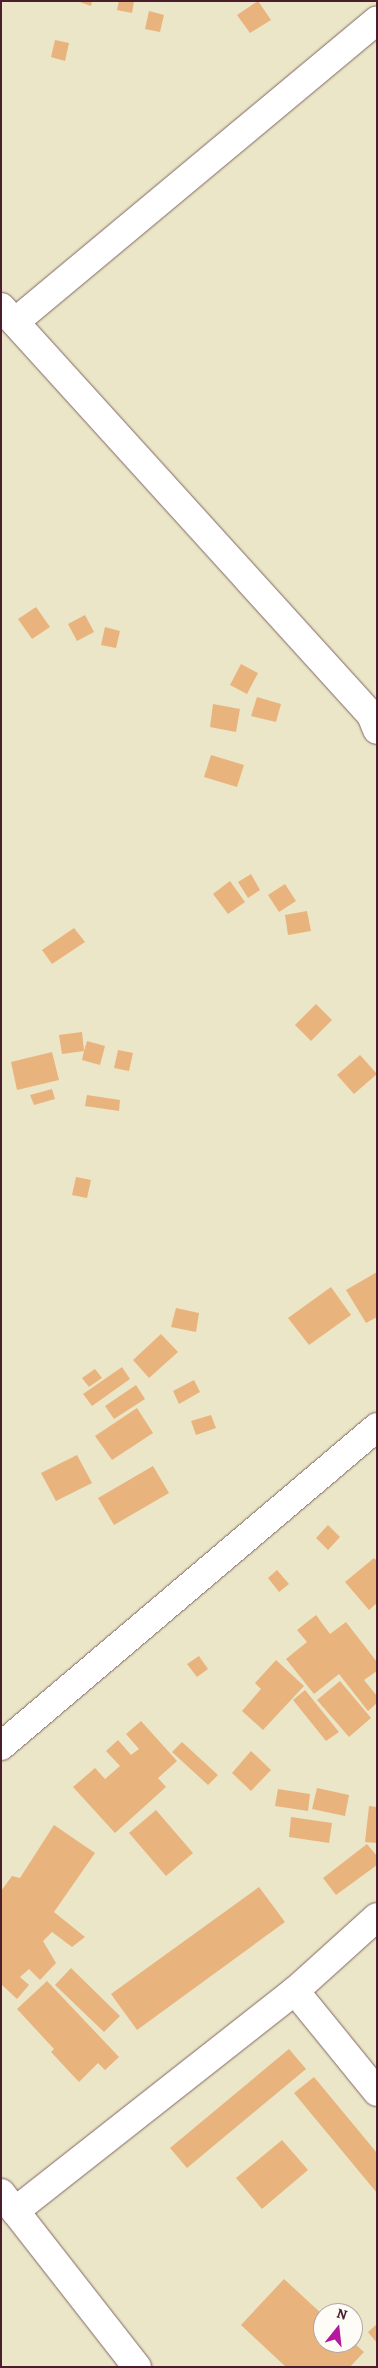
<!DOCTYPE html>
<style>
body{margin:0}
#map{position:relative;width:378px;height:2368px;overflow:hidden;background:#ebe6c8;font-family:Alegreya,serif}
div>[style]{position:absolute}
.building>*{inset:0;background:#e9b37d}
.roads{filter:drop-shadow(0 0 1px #826562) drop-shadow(0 0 1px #826562)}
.minor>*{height:28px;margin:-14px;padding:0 14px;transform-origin:14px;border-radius:14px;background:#fff}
span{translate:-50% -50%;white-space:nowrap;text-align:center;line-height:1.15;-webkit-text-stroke:4px #fdfcf7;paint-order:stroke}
.frame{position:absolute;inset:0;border:2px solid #4a1f2b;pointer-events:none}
.north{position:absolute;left:313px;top:2303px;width:50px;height:50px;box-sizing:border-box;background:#fdfcf7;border:1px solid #b5a4a5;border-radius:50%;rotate:16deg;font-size:14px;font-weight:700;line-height:20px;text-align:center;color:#4a1f2b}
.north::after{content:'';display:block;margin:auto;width:18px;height:22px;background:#b5179e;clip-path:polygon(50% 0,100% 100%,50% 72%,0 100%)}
</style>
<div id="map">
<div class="building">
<div style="clip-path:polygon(77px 1px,92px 1px,91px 6px)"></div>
<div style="clip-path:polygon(119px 1px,134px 1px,132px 13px,117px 10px)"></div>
<div style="clip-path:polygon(258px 1px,271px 20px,250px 33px,237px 15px)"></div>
<div style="clip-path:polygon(149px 11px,164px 15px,160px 32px,145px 29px)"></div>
<div style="clip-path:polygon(55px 40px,69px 43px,65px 61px,51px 57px)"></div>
<div style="clip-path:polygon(36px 607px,50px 627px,32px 639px,18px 619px)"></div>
<div style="clip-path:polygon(85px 615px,94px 632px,77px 641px,68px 624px)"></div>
<div style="clip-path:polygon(105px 627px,120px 631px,116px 648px,101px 645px)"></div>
<div style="clip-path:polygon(241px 664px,258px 673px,247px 694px,230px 685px)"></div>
<div style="clip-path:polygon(257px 697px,281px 704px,276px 722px,251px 716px)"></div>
<div style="clip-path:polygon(213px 704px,240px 709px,236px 732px,210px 727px)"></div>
<div style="clip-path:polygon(211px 755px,244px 765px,237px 787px,204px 777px)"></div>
<div style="clip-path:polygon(251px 874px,260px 890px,248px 898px,238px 882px)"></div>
<div style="clip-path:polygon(230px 881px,245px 902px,228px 914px,213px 894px)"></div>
<div style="clip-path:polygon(285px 884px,296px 901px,279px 912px,268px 895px)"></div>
<div style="clip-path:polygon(307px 911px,311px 931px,288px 935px,285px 915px)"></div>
<div style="clip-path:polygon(74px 928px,85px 942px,52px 964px,42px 950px)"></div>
<div style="clip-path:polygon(316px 1004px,332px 1020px,311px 1041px,295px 1025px)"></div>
<div style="clip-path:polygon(82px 1032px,84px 1051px,87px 1041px,105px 1046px,100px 1065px,82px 1060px,84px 1051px,62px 1054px,59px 1035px)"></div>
<div style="clip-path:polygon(118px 1050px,133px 1053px,129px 1071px,114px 1068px)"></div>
<div style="clip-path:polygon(52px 1052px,59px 1080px,17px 1090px,11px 1062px)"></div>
<div style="clip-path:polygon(360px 1055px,377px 1074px,354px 1094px,337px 1075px)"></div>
<div style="clip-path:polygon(52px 1089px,55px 1099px,34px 1105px,30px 1095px)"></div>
<div style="clip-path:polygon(87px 1095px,120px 1100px,119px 1111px,85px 1106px)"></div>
<div style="clip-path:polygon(76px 1177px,91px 1180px,87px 1198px,72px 1195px)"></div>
<div style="clip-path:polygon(377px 1272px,377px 1317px,366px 1323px,346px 1290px)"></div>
<div style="clip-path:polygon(331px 1287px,351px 1315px,309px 1345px,288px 1318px)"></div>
<div style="clip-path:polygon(176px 1308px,199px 1313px,196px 1332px,171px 1327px)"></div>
<div style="clip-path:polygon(161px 1334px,178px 1352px,149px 1378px,133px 1360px)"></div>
<div style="clip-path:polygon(122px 1367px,130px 1379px,92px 1406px,83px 1394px)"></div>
<div style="clip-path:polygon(95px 1369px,102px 1378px,89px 1387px,82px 1378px)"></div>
<div style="clip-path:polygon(194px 1380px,200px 1392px,179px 1404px,173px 1391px)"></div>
<div style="clip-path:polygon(136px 1385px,145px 1399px,114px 1419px,105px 1406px)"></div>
<div style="clip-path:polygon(137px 1408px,153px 1433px,112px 1460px,95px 1436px)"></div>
<div style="clip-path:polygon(211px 1415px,216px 1428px,196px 1435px,191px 1421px)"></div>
<div style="clip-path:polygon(77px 1455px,92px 1483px,56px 1501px,41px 1473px)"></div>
<div style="clip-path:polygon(153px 1466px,169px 1493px,114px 1525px,98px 1498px)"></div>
<div style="clip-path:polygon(328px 1525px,340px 1537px,328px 1550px,316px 1538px)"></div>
<div style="clip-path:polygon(374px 1558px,377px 1561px,377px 1603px,369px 1610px,345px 1582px)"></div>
<div style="clip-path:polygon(277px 1570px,289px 1584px,279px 1592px,268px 1578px)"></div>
<div style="clip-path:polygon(316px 1615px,330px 1634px,346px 1622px,377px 1662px,377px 1671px,364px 1680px,377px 1696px,377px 1703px,368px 1711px,339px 1674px,314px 1694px,286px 1659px,307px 1642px,297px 1630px)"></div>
<div style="clip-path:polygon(199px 1656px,208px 1669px,197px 1677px,187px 1664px)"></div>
<div style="clip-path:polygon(276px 1660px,304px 1686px,263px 1730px,242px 1711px,261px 1689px,255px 1683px)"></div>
<div style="clip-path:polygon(340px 1681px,371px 1718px,349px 1737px,317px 1700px)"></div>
<div style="clip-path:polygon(305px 1690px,339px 1732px,326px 1741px,293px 1700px)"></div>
<div style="clip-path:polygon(141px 1721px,177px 1761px,158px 1778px,166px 1787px,115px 1833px,73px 1787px,95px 1768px,105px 1779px,120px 1766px,106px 1751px,118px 1740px,131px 1755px,139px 1749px,126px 1734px)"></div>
<div style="clip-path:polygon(182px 1742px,218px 1775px,208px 1785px,172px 1752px)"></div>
<div style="clip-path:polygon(251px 1751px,271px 1770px,251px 1791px,232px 1773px)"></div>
<div style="clip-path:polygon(317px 1788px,349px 1795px,345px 1816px,312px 1809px)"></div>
<div style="clip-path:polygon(278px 1789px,310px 1794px,308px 1811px,275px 1806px)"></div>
<div style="clip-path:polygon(369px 1806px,377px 1807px,377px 1843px,365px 1842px)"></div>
<div style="clip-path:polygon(156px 1810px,193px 1853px,166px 1876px,129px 1833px)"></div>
<div style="clip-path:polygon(291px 1817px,332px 1823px,329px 1843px,289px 1837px)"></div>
<div style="clip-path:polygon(54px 1825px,95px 1853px,54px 1912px,85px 1937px,72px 1947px,52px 1932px,43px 1941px,56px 1963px,40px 1980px,29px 1969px,20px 1977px,29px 1985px,17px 1999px,1px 1984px,1px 1891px,12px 1876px,20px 1878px)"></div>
<div style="clip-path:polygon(367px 1844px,377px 1856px,377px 1865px,336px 1895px,323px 1878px)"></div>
<div style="clip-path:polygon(259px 1887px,285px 1922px,137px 2030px,111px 1994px)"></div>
<div style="clip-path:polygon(71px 1968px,120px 2016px,104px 2032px,55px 1985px)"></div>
<div style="clip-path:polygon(47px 1981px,119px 2057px,105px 2070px,98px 2063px,79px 2082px,51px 2052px,54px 2049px,17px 2009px)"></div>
<div style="clip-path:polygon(289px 2049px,306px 2069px,187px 2168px,170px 2148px)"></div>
<div style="clip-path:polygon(314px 2077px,377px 2153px,377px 2193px,294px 2093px)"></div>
<div style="clip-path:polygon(282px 2140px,308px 2170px,262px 2209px,236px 2178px)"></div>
<div style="clip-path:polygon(284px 2279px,323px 2315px,323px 2343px,354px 2343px,364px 2352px,350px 2367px,286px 2367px,241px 2325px)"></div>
<div style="clip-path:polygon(377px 2324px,377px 2343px,368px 2332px)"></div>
</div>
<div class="roads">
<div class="minor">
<div style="left:1px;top:307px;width:551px;rotate:47.8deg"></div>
<div style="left:371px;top:715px;width:16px;rotate:68deg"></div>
<div style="left:15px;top:322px;width:471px;rotate:-39.8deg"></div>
<div style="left:1px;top:1746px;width:493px;rotate:-40.3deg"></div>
<div style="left:295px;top:1991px;width:130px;rotate:50.9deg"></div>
<div style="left:1px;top:2193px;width:221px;rotate:52deg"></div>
<div style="left:15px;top:2211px;width:356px;rotate:-38.2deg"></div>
<div style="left:295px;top:1991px;width:110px;rotate:-42.1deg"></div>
</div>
</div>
<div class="frame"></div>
<div class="north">N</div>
</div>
